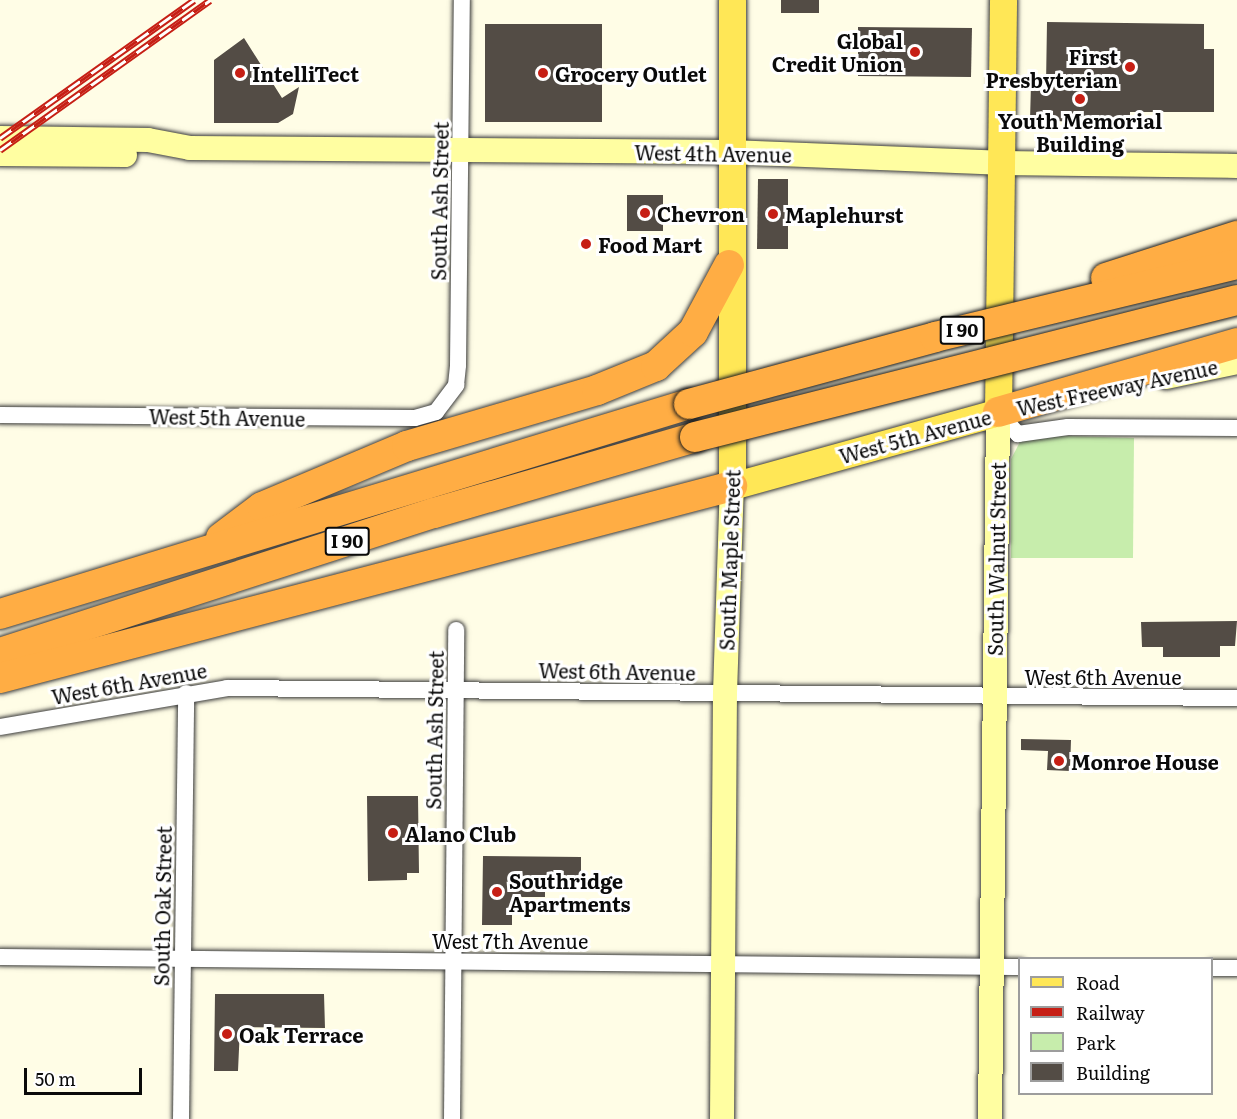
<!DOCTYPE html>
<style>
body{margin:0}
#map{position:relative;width:1237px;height:1119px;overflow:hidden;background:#fffde6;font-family:Literata,serif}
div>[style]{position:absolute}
.green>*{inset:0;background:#c7edac}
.building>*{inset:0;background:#534c45}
.roads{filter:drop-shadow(0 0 2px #3d3d3d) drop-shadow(0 0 2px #3d3d3d)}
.street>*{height:16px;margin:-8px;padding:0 8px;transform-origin:8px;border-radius:8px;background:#fff}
.secondary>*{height:24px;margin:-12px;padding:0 12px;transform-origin:12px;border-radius:12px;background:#fffea1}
.primary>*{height:27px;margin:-13.5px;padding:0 13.5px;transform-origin:13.5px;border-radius:13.5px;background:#ffe756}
.highway>*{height:30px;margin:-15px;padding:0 15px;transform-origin:15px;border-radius:15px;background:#ffad44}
.rail>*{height:7px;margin-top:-3.5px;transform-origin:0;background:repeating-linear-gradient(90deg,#fff 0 14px,#c61f15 0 28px);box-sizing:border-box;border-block:2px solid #c61f15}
.bridges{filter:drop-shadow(0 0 2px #1b1b1b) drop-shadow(0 0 2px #1b1b1b)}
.highway-bridge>*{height:30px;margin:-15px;padding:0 15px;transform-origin:15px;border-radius:15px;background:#ffad44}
.dots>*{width:16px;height:16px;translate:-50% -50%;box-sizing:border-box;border:3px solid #fff;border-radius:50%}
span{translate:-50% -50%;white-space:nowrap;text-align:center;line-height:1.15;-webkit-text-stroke:6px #fff;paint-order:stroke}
.shield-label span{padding:2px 4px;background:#fff;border:2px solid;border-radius:4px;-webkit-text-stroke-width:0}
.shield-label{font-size:18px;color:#0a0a0a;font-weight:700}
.poi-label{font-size:20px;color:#0a0a0a;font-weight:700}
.right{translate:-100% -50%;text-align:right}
.left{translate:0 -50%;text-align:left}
.street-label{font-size:20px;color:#0a0a0a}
.legend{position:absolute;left:1018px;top:957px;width:195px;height:138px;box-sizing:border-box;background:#fff;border:2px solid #9d9d9d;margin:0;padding:8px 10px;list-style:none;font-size:18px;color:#0a0a0a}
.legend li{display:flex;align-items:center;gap:12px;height:30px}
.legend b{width:30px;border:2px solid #9d9d9d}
.scale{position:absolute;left:24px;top:1068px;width:118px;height:27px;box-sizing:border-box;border:3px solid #0a0a0a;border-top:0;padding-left:8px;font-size:18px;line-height:21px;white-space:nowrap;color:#0a0a0a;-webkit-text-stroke:4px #fff;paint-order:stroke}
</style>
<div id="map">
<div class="green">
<div style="clip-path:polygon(1034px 435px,1134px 438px,1133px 558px,1011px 558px,1011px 459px,1021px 440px)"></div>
</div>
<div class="building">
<div style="clip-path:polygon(781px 0,819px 0,819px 13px,781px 13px)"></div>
<div style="clip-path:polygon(1047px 22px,1204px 24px,1204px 49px,1214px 49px,1214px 112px,1130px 112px,1130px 124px,1030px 120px,1031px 84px,1046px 84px)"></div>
<div style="clip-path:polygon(485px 24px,602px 24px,602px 122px,485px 122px)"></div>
<div style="clip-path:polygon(858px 27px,972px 28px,971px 77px,858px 76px)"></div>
<div style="clip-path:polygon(244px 38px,282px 98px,299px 87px,293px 114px,278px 123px,214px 123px,214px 60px)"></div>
<div style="clip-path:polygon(758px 179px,788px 179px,788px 249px,757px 249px)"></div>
<div style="clip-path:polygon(627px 195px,663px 195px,663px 231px,627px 231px)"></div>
<div style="clip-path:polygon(1237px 621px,1235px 646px,1220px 646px,1220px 657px,1163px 657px,1163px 647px,1142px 647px,1141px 622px)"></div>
<div style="clip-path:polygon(1021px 739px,1071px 740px,1070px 771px,1047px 770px,1048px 751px,1021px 750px)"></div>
<div style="clip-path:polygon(367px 796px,418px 796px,419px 873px,407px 873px,407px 880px,368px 881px)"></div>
<div style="clip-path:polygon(483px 856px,581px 857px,581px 886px,545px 886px,545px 897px,512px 897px,512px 925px,482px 925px)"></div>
<div style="clip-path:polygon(215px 994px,324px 994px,325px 1028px,240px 1027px,238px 1071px,214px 1071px)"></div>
</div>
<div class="roads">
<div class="street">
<div style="left:998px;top:412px;width:30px;rotate:48deg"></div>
<div style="left:1018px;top:434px;width:50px;rotate:-8deg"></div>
<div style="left:1068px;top:427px;width:169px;rotate:0.3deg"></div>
<div style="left:0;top:415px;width:415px;rotate:0.4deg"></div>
<div style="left:415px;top:418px;width:22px;rotate:-16deg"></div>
<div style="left:436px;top:412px;width:34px;rotate:-53deg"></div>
<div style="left:456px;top:385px;width:20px;rotate:-84deg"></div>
<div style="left:458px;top:365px;width:365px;rotate:-89.4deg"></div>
<div style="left:0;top:727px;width:230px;rotate:-9.7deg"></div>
<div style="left:227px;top:688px;width:1010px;rotate:0.57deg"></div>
<div style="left:0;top:957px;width:1020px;rotate:0.56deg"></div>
<div style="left:1212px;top:968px;width:25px"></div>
<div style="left:181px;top:1119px;width:426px;rotate:-89.3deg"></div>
<div style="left:452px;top:1119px;width:489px;rotate:-89.5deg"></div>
</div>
<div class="secondary">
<div style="left:0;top:138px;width:148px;rotate:0.8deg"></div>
<div style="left:148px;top:140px;width:43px;rotate:10.8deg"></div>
<div style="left:190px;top:148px;width:540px;rotate:0.42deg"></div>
<div style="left:730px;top:152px;width:270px;rotate:2.3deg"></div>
<div style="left:1000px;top:163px;width:237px;rotate:0.7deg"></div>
<div style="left:0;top:154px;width:125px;rotate:0.5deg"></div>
<div style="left:1166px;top:377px;width:73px;rotate:-11.9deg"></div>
<div style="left:722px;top:1119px;width:426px;rotate:-89.6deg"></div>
<div style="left:725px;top:693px;width:207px;rotate:-88.1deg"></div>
<div style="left:990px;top:1119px;width:707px;rotate:-89.35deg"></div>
<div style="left:998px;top:412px;width:16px;rotate:-14deg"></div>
</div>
<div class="primary">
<div style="left:732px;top:0;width:486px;rotate:90deg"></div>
<div style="left:732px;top:486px;width:276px;rotate:-15.5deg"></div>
<div style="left:998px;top:412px;width:412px;rotate:-89.3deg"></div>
</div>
<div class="highway">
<div style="left:998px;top:412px;width:249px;rotate:-16.1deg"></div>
<div style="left:221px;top:538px;width:51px;rotate:-37.1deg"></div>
<div style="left:262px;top:507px;width:157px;rotate:-22.8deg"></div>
<div style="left:407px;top:446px;width:198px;rotate:-16.4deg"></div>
<div style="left:597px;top:390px;width:64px;rotate:-22.1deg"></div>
<div style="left:656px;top:366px;width:50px;rotate:-42.6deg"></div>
<div style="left:693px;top:332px;width:76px;rotate:-61.8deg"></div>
<div style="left:0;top:614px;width:720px;rotate:-16.95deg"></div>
<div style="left:0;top:653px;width:456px;rotate:-17.9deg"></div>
<div style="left:434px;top:513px;width:272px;rotate:-16.2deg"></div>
<div style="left:0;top:678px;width:757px;rotate:-14.7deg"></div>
</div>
</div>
<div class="rail">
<div style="left:0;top:138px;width:238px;rotate:-35.4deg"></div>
<div style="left:0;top:150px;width:258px;rotate:-35.5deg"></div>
</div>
<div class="bridges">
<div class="highway-bridge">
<div style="left:1106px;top:278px;width:138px;rotate:-17.8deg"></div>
<div style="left:689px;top:404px;width:255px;rotate:-15.2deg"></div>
<div style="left:935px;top:337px;width:311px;rotate:-13.6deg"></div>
<div style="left:695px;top:437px;width:559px;rotate:-14.19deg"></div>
</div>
</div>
<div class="dots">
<div style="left:915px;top:52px;background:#c61f15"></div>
<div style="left:1130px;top:67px;background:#c61f15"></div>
<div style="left:240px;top:73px;background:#c61f15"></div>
<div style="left:543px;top:73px;background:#c61f15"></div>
<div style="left:1080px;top:99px;background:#c61f15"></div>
<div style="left:645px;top:213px;background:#c61f15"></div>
<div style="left:773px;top:214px;background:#c61f15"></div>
<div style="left:586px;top:244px;background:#c61f15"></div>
<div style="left:1059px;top:761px;background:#c61f15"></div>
<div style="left:393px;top:833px;background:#c61f15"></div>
<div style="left:497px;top:892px;background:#c61f15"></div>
<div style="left:227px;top:1034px;background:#c61f15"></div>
</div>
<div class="shield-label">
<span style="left:962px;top:330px">I 90</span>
<span style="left:347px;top:541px">I 90</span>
</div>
<div class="poi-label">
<span class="right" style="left:903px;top:52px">Global<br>Credit Union</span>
<span class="right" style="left:1118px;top:68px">First<br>Presbyterian</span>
<span class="left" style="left:252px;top:73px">IntelliTect</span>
<span class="left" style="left:555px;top:73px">Grocery Outlet</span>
<span style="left:1080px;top:132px">Youth Memorial<br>Building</span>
<span class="left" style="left:657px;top:213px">Chevron</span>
<span class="left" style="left:785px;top:214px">Maplehurst</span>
<span class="left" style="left:598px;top:244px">Food Mart</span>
<span class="left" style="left:1071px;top:761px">Monroe House</span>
<span class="left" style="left:405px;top:833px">Alano Club</span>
<span class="left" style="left:509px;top:892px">Southridge<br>Apartments</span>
<span class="left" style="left:239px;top:1034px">Oak Terrace</span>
</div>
<div class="street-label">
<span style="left:713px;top:153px;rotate:1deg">West 4th Avenue</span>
<span style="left:439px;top:201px;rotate:-89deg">South Ash Street</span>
<span style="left:1117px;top:387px;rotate:-12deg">West Freeway Avenue</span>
<span style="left:227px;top:417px;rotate:1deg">West 5th Avenue</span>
<span style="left:915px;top:436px;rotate:-15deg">West 5th Avenue</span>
<span style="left:996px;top:559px;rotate:-89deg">South Walnut Street</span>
<span style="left:729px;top:560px;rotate:-88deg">South Maple Street</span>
<span style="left:617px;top:671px;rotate:1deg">West 6th Avenue</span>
<span style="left:1103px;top:676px">West 6th Avenue</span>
<span style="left:129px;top:683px;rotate:-10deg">West 6th Avenue</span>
<span style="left:434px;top:730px;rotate:-89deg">South Ash Street</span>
<span style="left:162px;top:906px;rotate:-89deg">South Oak Street</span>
<span style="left:510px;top:940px">West 7th Avenue</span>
</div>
<ul class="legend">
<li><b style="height:8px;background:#ffe756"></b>Road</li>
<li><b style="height:8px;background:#c61f15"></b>Railway</li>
<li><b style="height:16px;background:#c7edac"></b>Park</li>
<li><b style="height:16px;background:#534c45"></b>Building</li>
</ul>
<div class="scale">50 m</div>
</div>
